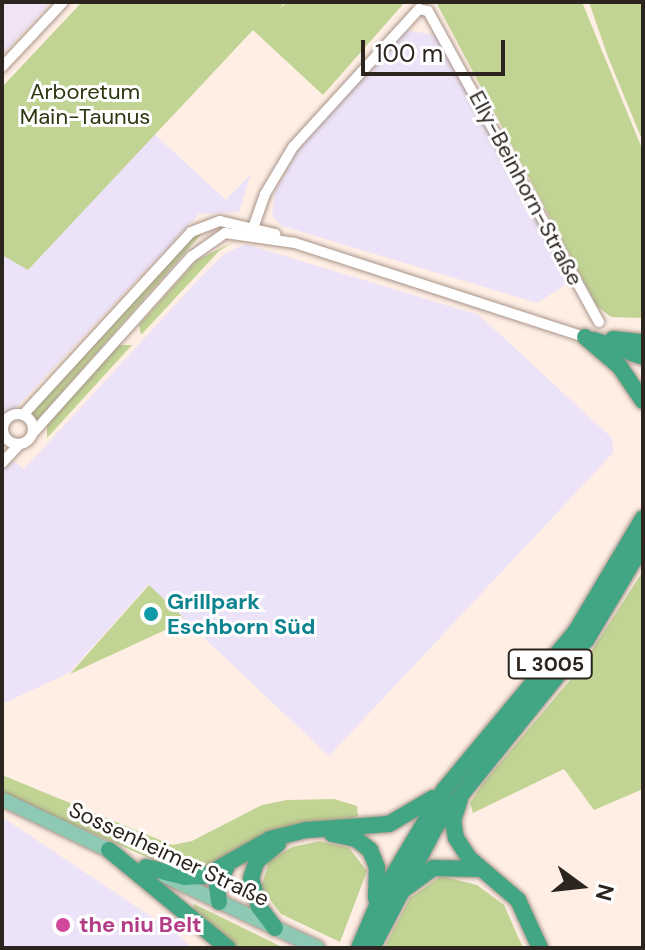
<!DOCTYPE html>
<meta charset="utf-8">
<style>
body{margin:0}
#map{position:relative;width:645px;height:950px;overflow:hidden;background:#feeee4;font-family:"DM Sans",sans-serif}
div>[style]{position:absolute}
.commercial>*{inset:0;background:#ede3f8}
.education>*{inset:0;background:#f1e2f5}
.green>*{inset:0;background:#c1d494}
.roads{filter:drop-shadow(0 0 2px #a79489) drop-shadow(0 0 2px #a79489)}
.minor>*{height:10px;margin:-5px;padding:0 5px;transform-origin:5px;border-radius:5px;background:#fff}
.minor>.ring{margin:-5px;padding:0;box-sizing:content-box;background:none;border:10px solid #fff;border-radius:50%}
.major>*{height:14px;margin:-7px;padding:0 7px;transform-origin:7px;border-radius:7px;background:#8ec9b5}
.highway>*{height:16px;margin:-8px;padding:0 8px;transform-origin:8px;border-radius:8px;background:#42a583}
.dots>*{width:22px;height:22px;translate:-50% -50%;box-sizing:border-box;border:4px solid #fff;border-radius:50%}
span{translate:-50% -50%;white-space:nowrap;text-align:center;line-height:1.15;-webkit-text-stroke:6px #fff;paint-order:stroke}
.shield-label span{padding:2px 6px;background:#fff;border:2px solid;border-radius:6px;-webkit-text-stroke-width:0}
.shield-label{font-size:20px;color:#2b241f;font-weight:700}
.park-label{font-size:22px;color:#2d370f}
.street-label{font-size:22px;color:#2b241f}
.culture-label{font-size:22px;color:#0d838f;font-weight:700}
.left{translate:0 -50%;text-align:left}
.hotel-label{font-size:22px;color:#b23c85;font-weight:700}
.frame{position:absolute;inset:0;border:4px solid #2b241f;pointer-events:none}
.north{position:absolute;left:541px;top:846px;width:80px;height:80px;-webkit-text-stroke:6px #fff;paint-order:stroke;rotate:105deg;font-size:22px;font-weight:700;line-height:32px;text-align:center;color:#2b241f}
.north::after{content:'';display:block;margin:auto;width:28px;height:36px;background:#2b241f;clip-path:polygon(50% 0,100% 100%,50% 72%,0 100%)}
.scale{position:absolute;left:361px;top:40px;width:144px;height:36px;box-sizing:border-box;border:4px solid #2b241f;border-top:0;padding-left:10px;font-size:24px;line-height:28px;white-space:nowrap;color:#2b241f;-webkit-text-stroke:6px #fff;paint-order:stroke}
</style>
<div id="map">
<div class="commercial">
<div style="clip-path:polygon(405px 30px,441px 36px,567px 269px,564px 286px,537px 303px,282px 226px,272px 216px,275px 192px,299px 148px)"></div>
<div style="clip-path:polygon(154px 134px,226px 200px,251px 174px,239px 212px,199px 214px,2px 422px,2px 255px,28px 269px)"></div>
<div style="clip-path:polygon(245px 244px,479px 315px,612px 438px,613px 453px,329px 756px,148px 585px,69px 673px,2px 704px,2px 452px,24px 469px,199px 279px,224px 254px)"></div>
<div style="clip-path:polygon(2px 817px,177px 934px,193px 948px,2px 948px)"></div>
</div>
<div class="education">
<div style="clip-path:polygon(2px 2px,51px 2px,2px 55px)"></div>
</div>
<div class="green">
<div style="clip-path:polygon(82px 2px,285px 2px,280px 8px,288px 2px,405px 2px,323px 95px,253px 30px,28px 270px,2px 255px,2px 87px)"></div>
<div style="clip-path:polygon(436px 2px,582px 2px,643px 151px,643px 318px,611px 317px,597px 306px)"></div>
<div style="clip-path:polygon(589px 2px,643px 2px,643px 142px,608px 57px)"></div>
<div style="clip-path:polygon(204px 231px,37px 420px,30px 413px,193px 235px)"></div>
<div style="clip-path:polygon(235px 241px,219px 251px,141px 335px,139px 325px,197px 260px)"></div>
<div style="clip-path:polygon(119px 345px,132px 345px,47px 438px,47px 425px)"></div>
<div style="clip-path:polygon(643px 571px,643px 789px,594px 810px,564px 769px,473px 813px,470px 803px,484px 782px,581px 667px)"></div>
<div style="clip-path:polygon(149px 585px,183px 617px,176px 625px,70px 674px)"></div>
<div style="clip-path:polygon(2px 775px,172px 845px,192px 841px,262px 805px,287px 800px,334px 799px,357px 806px,358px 816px,206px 870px,179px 871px,2px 794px)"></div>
<div style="clip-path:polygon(320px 841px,349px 848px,367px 871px,340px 942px,281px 914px,261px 888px,269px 861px,292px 847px)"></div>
<div style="clip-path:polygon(441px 876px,477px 885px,504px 905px,523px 948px,384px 948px,410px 898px)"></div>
<div style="clip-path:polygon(194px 904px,284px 948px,236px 948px,193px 910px)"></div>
</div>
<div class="roads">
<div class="minor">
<div style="left:2px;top:67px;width:89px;rotate:-46.8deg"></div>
<div style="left:251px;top:234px;width:42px;rotate:-70.7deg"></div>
<div style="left:265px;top:194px;width:55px;rotate:-59.2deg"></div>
<div style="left:293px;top:147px;width:187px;rotate:-47.6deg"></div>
<div style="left:419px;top:9px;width:9px;rotate:13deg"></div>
<div style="left:428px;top:11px;width:355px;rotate:61.2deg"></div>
<div class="ring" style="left:3px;top:414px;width:20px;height:20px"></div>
<div style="left:23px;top:415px;width:248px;rotate:-47.4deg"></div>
<div style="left:191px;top:232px;width:31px;rotate:-21deg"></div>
<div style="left:220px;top:221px;width:57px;rotate:13.3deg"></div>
<div style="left:33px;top:433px;width:237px;rotate:-48.1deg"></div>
<div style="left:191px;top:257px;width:42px;rotate:-35.2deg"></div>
<div style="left:225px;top:233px;width:71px;rotate:8.1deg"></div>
<div style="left:295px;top:243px;width:305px;rotate:18deg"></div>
<div style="left:2px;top:463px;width:25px;rotate:-47deg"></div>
</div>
<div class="major">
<div style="left:2px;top:799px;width:127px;rotate:25.6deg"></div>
<div style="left:165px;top:876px;width:169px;rotate:25.2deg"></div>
</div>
<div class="highway">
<div style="left:585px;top:337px;width:46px;rotate:40.6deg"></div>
<div style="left:620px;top:367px;width:41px;rotate:55.9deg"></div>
<div style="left:613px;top:339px;width:30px;rotate:6deg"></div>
<div style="left:594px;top:340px;width:52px;rotate:19.1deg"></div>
<div style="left:460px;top:799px;width:22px;rotate:108deg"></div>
<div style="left:453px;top:820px;width:18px;rotate:81deg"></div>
<div style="left:456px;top:838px;width:24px;rotate:57deg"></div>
<div style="left:469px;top:858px;width:65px;rotate:40.6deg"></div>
<div style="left:518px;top:900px;width:53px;rotate:65.4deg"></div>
<div style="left:332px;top:834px;width:25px;rotate:12deg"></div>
<div style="left:356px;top:839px;width:18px;rotate:38deg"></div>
<div style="left:370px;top:850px;width:18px;rotate:68deg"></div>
<div style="left:377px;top:867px;width:31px;rotate:92deg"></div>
<div style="left:109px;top:850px;width:154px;rotate:39.5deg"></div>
<div style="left:146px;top:867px;width:40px;rotate:14.4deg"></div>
<div style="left:185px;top:877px;width:20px;rotate:-3deg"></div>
<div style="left:205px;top:876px;width:75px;rotate:-29.6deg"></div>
<div style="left:270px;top:839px;width:38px;rotate:-14deg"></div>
<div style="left:307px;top:830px;width:82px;rotate:-4.2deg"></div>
<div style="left:389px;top:824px;width:51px;rotate:-30.6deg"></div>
<div style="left:403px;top:890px;width:37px;rotate:-36deg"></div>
<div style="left:433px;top:868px;width:46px;rotate:1.2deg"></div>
<div style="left:219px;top:902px;width:16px;rotate:-97deg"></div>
<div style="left:217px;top:886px;width:20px;rotate:-63deg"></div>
<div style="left:275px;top:928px;width:26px;rotate:-127deg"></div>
<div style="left:259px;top:907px;width:30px;rotate:-105deg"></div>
<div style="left:251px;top:878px;width:18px;rotate:-71deg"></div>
<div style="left:257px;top:861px;width:27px;rotate:-39deg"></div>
<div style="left:359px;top:948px;width:59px;rotate:-66.9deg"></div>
<div style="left:382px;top:894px;width:121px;rotate:-59.2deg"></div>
<div style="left:444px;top:790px;width:207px;rotate:-50.3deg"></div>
<div style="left:576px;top:631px;width:131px;rotate:-59.3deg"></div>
<div style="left:372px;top:948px;width:138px;rotate:-62.3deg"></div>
<div style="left:436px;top:826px;width:240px;rotate:-51.1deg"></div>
<div style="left:587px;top:639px;width:109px;rotate:-59.2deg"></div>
</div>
</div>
<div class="dots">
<div style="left:151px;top:614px;background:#0f9aa8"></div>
<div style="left:63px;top:925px;background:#d1479c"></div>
</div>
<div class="shield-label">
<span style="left:550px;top:664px">L 3005</span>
</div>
<div class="park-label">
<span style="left:85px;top:104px">Arboretum<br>Main-Taunus</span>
</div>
<div class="street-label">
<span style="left:526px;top:188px;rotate:62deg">Elly-Beinhorn-Straße</span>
<span style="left:169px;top:854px;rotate:25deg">Sossenheimer Straße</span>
</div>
<div class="culture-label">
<span class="left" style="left:167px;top:614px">Grillpark<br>Eschborn Süd</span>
</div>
<div class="hotel-label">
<span class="left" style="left:79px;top:925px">the niu Belt</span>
</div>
<div class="frame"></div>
<div class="north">N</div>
<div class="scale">100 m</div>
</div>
